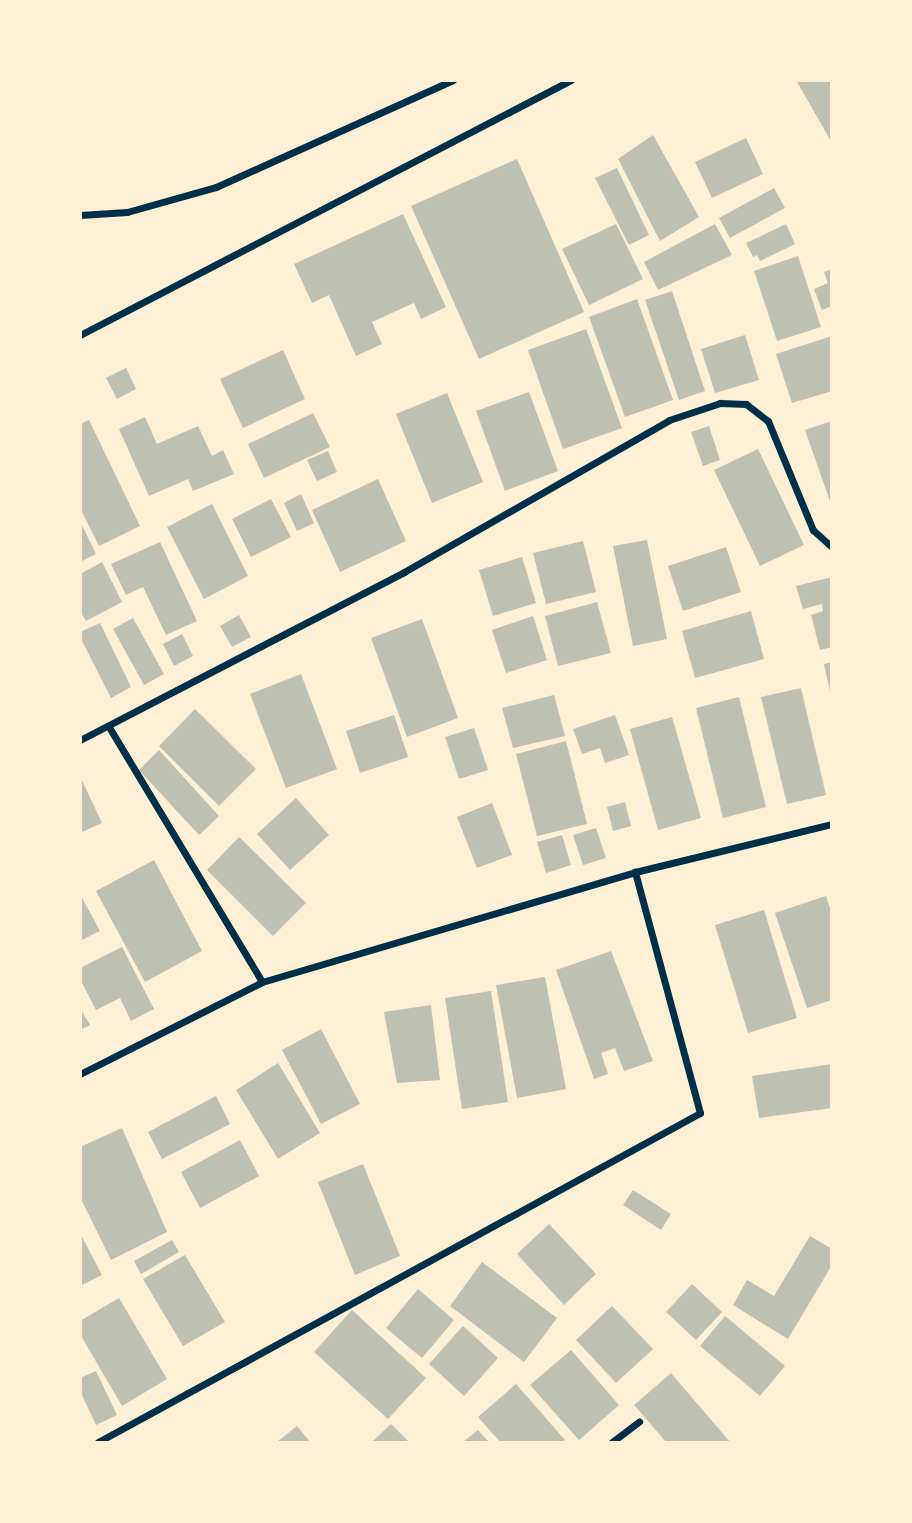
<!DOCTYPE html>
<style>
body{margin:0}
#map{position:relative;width:912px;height:1523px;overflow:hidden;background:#fdf0d5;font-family:Quicksand,sans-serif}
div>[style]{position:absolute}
.building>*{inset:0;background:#bec0b2}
.minor>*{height:7px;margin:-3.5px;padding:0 3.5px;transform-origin:3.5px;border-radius:3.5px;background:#003049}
span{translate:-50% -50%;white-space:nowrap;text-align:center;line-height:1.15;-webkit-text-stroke:5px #fdf0d5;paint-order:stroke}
.frame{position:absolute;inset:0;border:82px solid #fdf0d5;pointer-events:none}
</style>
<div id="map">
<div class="building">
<div style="clip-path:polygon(796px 80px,832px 80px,832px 143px)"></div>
<div style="clip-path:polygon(653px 135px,699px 217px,660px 241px,618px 159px)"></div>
<div style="clip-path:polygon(746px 138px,763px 174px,712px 198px,695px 162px)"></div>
<div style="clip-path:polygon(517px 159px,584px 312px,479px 359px,411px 206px)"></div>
<div style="clip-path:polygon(617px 168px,649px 235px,629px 245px,595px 178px)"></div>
<div style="clip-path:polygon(774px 188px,785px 208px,730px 238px,719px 218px)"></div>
<div style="clip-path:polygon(403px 214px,446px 307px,421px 319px,414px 303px,372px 322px,382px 344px,356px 356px,329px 295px,312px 303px,294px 264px)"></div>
<div style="clip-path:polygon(616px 224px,643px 279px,589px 305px,562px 249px)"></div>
<div style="clip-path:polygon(715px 224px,732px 255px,658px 290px,644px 262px)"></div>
<div style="clip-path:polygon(786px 224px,795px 244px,760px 261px,757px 255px,753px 257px,746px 243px)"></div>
<div style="clip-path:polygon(798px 256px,821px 327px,777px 341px,754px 271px)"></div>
<div style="clip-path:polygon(832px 269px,832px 306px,822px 310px,814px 289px,828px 283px,824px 272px)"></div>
<div style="clip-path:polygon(672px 291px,705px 391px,679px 400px,645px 300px)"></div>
<div style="clip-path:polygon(637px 299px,673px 400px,625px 417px,589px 317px)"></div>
<div style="clip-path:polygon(586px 329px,622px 428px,563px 449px,528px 350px)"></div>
<div style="clip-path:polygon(745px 335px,759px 380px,715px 393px,701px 349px)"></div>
<div style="clip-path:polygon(832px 336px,832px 391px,792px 403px,776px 354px)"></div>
<div style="clip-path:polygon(283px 350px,305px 399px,243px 428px,220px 379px)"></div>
<div style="clip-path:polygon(126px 368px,136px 389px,117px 399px,106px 378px)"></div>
<div style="clip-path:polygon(529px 392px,558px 471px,505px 491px,476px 411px)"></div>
<div style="clip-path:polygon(447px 393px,483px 482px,432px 503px,396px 414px)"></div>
<div style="clip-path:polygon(313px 413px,330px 447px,264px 478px,248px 444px)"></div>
<div style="clip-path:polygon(145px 417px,157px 444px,198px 426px,212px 456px,223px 450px,234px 474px,193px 491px,188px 479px,149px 496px,119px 429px)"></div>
<div style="clip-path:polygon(89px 420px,140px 526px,99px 546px,80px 508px,80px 424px)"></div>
<div style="clip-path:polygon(832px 421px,832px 504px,831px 504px,805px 430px)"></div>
<div style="clip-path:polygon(709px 426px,720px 460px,703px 466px,691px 432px)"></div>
<div style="clip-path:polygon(758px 449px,804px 545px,760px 566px,714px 470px)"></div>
<div style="clip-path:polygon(328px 451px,337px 472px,317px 481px,307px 460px)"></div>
<div style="clip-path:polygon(378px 479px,406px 541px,340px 572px,312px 510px)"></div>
<div style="clip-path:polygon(301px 494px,314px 523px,297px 531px,284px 503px)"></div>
<div style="clip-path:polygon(271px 499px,291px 537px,251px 557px,232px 519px)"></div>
<div style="clip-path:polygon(212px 504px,248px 576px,204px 599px,167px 527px)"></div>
<div style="clip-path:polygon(80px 521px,96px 554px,80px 562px)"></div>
<div style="clip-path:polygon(647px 540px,667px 639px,633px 646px,613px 546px)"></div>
<div style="clip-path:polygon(583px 541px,596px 592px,546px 604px,533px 553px)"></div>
<div style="clip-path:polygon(160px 542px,197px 621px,166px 635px,143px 587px,126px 595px,111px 564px)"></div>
<div style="clip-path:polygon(726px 547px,741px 592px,683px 611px,668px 566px)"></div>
<div style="clip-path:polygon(522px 557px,536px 603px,493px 616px,479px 570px)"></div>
<div style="clip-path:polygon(102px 562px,122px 602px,86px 621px,80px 611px,80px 574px)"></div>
<div style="clip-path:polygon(832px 577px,832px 647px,820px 650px,811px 615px,823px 611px,822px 604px,803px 609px,796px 586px)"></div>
<div style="clip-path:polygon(597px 602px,611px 653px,558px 666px,545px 616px)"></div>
<div style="clip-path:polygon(751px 611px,764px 659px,695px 678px,682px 631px)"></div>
<div style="clip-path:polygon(239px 615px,251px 637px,232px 647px,220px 626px)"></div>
<div style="clip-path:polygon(533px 616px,547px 660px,506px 673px,492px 630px)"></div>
<div style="clip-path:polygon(133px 618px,164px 674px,144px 685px,113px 629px)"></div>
<div style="clip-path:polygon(422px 619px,458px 718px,407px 737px,371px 638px)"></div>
<div style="clip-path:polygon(100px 623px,131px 687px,111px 698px,80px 637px,80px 632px)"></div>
<div style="clip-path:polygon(182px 634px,193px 656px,174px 666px,163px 644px)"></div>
<div style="clip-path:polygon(832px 662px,832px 691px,830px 691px,824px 664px)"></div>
<div style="clip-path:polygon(301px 674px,337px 769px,286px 788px,250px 694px)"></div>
<div style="clip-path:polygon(801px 688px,826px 795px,787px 804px,761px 697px)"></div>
<div style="clip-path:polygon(554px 695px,565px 736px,513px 748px,502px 708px)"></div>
<div style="clip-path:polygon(739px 697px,766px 807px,723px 818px,696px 708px)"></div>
<div style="clip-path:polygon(195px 709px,256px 769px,219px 806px,159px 746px)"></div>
<div style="clip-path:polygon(394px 715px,408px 757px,360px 773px,346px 731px)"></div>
<div style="clip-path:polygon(615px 715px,629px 755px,605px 763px,600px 748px,582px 754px,573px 729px)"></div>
<div style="clip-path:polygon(672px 717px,701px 818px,658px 830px,630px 729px)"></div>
<div style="clip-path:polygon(474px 728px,488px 770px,459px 779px,445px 737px)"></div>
<div style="clip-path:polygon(566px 741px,587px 824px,537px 836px,516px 754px)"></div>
<div style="clip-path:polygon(159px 750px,219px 816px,199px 835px,139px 770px)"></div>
<div style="clip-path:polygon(80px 776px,102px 823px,80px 833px)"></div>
<div style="clip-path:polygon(296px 798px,329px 835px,290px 870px,257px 834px)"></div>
<div style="clip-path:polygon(625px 802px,631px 826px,613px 831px,607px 807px)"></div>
<div style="clip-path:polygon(492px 803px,512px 855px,477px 868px,457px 817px)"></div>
<div style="clip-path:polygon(596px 828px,606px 858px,583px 865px,573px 835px)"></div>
<div style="clip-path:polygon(562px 835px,571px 865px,546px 873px,537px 842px)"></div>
<div style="clip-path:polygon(239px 837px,306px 903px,273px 936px,207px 870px)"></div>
<div style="clip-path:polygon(154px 860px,202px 951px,145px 982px,96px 891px)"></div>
<div style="clip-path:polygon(80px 894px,100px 931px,80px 941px)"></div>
<div style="clip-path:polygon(826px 896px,832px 914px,832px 1000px,807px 1008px,775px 913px)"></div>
<div style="clip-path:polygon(764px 910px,797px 1018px,748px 1033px,715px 925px)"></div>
<div style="clip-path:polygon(122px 947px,154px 1009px,131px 1021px,120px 998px,96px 1010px,80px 979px,80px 968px)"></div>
<div style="clip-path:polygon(611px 951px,653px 1061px,624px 1071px,615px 1048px,601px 1053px,608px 1074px,594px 1079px,556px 970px)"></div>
<div style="clip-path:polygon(545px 977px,566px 1089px,517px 1098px,496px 985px)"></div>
<div style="clip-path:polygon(491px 991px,508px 1102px,462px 1109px,445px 998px)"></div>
<div style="clip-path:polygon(431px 1005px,440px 1080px,397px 1083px,384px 1012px)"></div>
<div style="clip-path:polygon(80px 1008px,90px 1025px,80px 1030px)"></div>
<div style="clip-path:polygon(321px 1029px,360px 1104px,321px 1124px,282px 1050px)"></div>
<div style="clip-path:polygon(278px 1063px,320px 1133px,278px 1159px,236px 1090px)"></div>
<div style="clip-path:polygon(832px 1064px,832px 1108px,759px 1118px,752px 1076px)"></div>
<div style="clip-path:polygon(216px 1096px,230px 1124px,162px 1159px,148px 1132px)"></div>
<div style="clip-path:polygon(122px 1128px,167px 1232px,111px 1260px,80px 1197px,80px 1147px)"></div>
<div style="clip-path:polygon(240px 1140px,259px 1176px,200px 1208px,181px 1172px)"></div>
<div style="clip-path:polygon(363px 1164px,400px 1256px,355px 1275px,318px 1182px)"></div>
<div style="clip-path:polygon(633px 1190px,671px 1214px,661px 1230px,623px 1205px)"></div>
<div style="clip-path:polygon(549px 1224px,596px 1274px,564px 1305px,517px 1254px)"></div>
<div style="clip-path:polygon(80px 1233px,102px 1275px,80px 1286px)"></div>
<div style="clip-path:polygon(810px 1236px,832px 1249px,832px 1265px,788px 1339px,733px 1305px,747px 1280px,774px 1296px)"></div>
<div style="clip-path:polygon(172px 1240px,179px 1252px,141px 1274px,134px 1261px)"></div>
<div style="clip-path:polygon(185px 1255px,225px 1322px,183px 1346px,143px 1279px)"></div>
<div style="clip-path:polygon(482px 1262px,557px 1318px,524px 1362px,450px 1306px)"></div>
<div style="clip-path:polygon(692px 1284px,722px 1312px,696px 1340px,666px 1312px)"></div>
<div style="clip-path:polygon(418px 1289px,454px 1320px,422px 1358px,386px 1328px)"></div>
<div style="clip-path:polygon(119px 1298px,167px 1379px,122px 1406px,80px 1334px,80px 1321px)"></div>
<div style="clip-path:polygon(612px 1306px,653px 1349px,616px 1383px,576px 1340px)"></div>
<div style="clip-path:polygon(352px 1310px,426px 1378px,388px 1419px,314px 1352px)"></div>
<div style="clip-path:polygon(725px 1316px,785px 1366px,760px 1396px,700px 1346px)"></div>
<div style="clip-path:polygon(463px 1326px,498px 1358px,464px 1396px,429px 1364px)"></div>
<div style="clip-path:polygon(571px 1350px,619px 1405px,579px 1440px,530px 1385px)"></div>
<div style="clip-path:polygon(96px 1371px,117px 1415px,96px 1425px,80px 1391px,80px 1378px)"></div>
<div style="clip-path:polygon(671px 1373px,730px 1442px,666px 1442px,634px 1405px)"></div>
<div style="clip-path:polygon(516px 1384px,565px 1440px,562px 1442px,500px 1442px,478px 1417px)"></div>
<div style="clip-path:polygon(391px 1424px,409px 1442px,372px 1442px)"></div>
<div style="clip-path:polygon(297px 1426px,310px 1442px,277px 1442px)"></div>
<div style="clip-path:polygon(478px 1430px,489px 1442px,463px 1442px)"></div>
</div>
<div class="minor">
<div style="left:80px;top:215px;width:47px;rotate:-3.7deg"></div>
<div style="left:127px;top:212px;width:92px;rotate:-15.7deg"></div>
<div style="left:216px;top:187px;width:260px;rotate:-24.3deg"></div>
<div style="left:80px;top:335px;width:553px;rotate:-27.45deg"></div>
<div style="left:109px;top:727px;width:297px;rotate:59deg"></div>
<div style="left:80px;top:740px;width:365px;rotate:-27.4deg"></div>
<div style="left:404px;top:572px;width:305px;rotate:-29.8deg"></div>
<div style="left:669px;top:420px;width:54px;rotate:-18.4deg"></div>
<div style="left:720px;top:403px;width:26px;rotate:2deg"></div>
<div style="left:746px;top:404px;width:28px;rotate:38deg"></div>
<div style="left:768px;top:421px;width:118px;rotate:67.6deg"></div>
<div style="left:813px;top:530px;width:25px;rotate:42deg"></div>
<div style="left:80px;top:1074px;width:204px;rotate:-26.8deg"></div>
<div style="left:262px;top:982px;width:389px;rotate:-16.4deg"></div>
<div style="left:635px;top:872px;width:203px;rotate:-13.7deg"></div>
<div style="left:98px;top:1442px;width:686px;rotate:-28.66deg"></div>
<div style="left:700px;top:1113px;width:250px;rotate:-105.1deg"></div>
<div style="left:612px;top:1442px;width:34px;rotate:-37deg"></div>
</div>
<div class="frame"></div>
</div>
